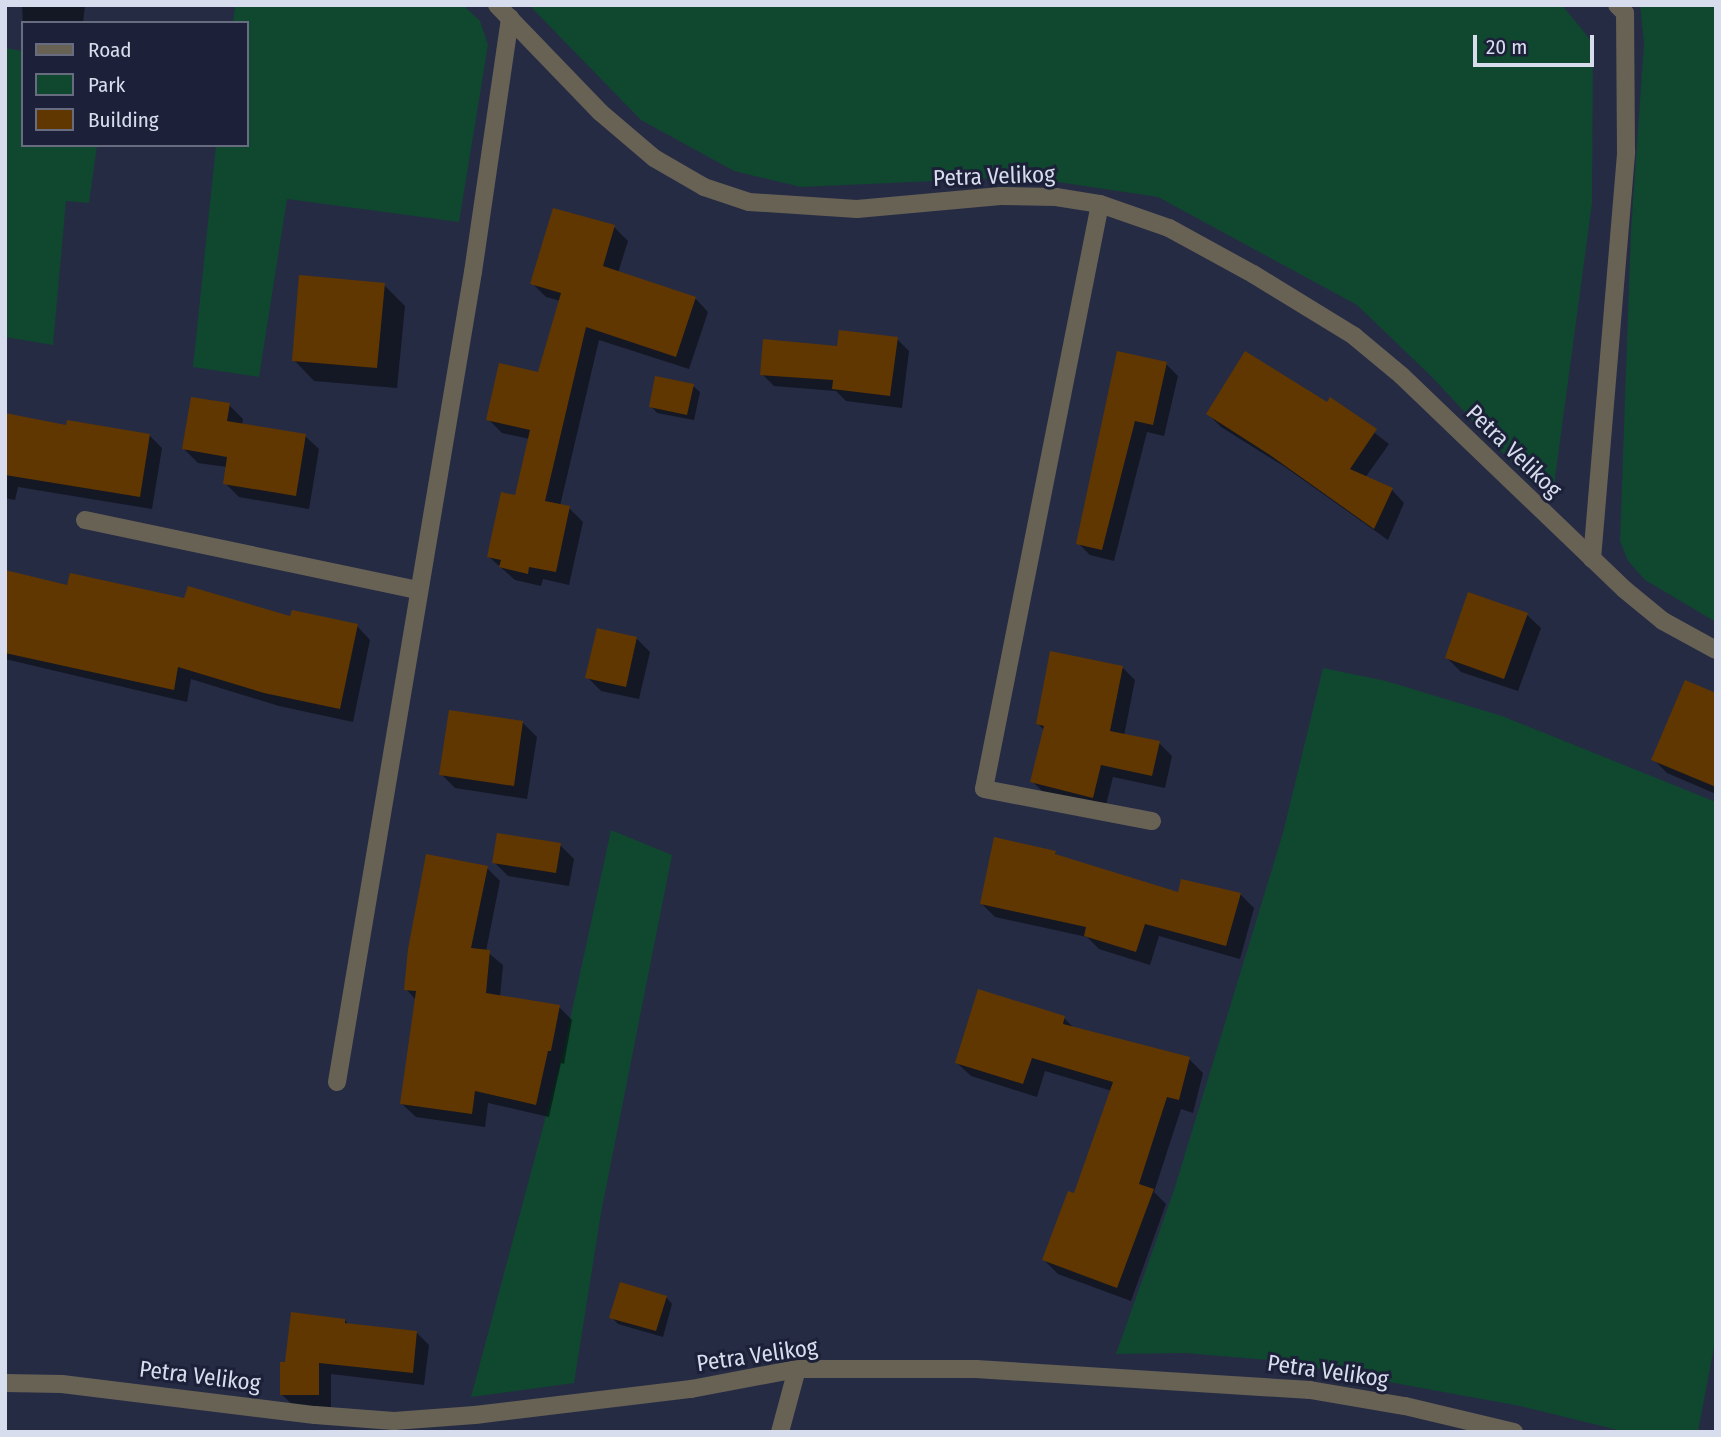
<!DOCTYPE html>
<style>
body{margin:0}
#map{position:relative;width:1721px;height:1437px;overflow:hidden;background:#262b44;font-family:"Fira Sans Condensed",sans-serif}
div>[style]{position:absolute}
.green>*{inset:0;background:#0f472f}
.shadow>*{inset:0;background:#0007}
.building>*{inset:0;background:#603700}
.minor>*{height:18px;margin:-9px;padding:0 9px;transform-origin:9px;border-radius:9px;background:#686255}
span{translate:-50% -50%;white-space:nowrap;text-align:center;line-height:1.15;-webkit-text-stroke:6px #1c2139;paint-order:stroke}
.street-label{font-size:23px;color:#d8dded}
.frame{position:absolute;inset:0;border:7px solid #d8dded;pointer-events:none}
.legend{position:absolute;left:21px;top:21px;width:228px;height:126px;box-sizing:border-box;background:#1c2139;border:2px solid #676c81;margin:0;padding:9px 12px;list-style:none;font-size:21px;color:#d8dded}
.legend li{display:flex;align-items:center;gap:14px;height:35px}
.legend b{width:35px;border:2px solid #676c81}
.scale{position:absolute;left:1473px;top:35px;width:121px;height:32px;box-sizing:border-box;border:4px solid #d8dded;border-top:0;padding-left:9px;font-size:21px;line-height:24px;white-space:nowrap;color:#d8dded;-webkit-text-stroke:5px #1c2139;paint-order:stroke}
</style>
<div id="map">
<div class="green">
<div style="clip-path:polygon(235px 5px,463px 5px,480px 21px,488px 45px,459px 222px,287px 199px,259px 377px,193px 367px,216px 145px,247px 145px,247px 23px,233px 23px)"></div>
<div style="clip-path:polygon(529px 5px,1562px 5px,1593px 43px,1592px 203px,1554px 486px,1531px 483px,1432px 377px,1357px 305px,1158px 197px,1024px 177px,801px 187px,734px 171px,641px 120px)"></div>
<div style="clip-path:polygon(1640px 5px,1716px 5px,1716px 622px,1645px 580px,1628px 561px,1620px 541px,1631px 230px,1644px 44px)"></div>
<div style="clip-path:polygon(5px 48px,23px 51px,23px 145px,97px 145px,89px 203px,66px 201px,53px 345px,5px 337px)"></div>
<div style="clip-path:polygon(1323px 668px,1386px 681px,1502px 716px,1716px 802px,1716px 1336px,1698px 1432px,1626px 1432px,1520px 1406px,1268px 1360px,1185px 1353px,1116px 1354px,1174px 1190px,1283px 833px)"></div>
<div style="clip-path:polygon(611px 830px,672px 855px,601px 1213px,574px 1383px,471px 1397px,563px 1052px)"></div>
</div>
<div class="shadow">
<div style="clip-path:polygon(22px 5px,85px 5px,83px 23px,23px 24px)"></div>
<div style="clip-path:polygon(614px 227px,628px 241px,618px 273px,695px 298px,708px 312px,689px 369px,599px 340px,560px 506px,569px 508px,583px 522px,569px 585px,543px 579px,541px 586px,515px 580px,489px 557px,517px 497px,530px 439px,502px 433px,488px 419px,539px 374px,561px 301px,546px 297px,532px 283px)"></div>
<div style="clip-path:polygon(384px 285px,405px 306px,397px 388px,314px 381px,294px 360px)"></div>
<div style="clip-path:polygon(897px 339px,909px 351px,902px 408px,846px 401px,836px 391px,774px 386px,762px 374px,839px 347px)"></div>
<div style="clip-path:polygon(1118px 354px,1166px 364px,1178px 376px,1164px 436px,1147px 432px,1114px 561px,1090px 555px,1078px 543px)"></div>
<div style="clip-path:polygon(693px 386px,700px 392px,694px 420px,657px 413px,651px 406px)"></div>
<div style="clip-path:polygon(1331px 399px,1389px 444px,1365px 478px,1392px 490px,1404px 503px,1388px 540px,1285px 467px,1221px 427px,1208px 414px,1327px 404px)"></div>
<div style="clip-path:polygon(229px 405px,243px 419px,242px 425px,305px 436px,319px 449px,309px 509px,239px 497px,225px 483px,227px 467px,198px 463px,184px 449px)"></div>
<div style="clip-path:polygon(5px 415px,67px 427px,149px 435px,162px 448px,152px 509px,18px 487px,15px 500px,5px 498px)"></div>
<div style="clip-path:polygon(5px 571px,68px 587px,186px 601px,357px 626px,370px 640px,353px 722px,279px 706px,191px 679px,187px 702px,5px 659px)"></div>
<div style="clip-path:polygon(1527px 615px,1541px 628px,1518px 691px,1461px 672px,1447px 658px)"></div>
<div style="clip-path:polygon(636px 638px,650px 652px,639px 699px,601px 691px,587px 677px)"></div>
<div style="clip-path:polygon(1123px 668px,1135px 680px,1124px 736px,1159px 743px,1172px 756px,1165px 788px,1113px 777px,1105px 809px,1045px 794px,1032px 781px,1045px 731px,1038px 724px)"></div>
<div style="clip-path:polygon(1716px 695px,1716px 794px,1667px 773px,1653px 759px)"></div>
<div style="clip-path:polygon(523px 723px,537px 737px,527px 799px,455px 788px,441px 774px)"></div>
<div style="clip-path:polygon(560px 845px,574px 859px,569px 886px,508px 876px,494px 862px)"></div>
<div style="clip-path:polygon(1055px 853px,1059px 857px,1179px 894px,1240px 894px,1254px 908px,1240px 959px,1159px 936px,1150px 965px,1099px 949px,1087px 937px,995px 917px,981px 903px)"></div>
<div style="clip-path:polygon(487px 868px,500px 881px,486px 951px,503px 965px,500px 997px,559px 1007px,572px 1020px,564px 1064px,561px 1063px,549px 1117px,488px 1103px,485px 1127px,416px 1117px,402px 1104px,416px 1000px,406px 989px)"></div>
<div style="clip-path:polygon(1064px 1018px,1075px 1029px,1189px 1059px,1203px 1073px,1193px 1113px,1181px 1109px,1154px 1192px,1166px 1204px,1131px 1301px,1058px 1274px,1044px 1260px,1075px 1196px,1112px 1091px,1045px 1071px,1037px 1097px,971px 1076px,957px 1063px)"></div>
<div style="clip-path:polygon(666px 1297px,672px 1304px,663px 1337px,618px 1324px,611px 1317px)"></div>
<div style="clip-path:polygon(345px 1320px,349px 1325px,417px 1333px,429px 1345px,424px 1385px,331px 1374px,331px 1407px,294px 1406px,281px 1394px,286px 1364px)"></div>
</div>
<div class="building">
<div style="clip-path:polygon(553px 208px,615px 225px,603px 266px,696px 297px,676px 357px,586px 327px,545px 501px,570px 506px,556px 572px,529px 567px,528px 574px,499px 567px,501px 560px,487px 557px,501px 492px,515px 495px,530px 430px,486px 420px,499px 363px,538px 372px,561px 293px,530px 284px)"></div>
<div style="clip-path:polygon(299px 275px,385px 283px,377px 368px,292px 361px)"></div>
<div style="clip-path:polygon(839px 330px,898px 337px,890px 396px,832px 389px,833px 380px,760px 375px,763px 339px,837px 346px)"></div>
<div style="clip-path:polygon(1117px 351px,1167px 362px,1153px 425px,1135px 421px,1102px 550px,1076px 544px)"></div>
<div style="clip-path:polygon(1245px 351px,1327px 402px,1330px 397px,1377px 429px,1350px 469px,1393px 488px,1374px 529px,1270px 455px,1206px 414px)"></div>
<div style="clip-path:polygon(655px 376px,694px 384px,687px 415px,649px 407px)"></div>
<div style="clip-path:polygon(191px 397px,230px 403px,227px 421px,306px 434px,296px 496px,223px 484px,227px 457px,182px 449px)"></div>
<div style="clip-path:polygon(5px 413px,66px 425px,67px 420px,150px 434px,140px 497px,5px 475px)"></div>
<div style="clip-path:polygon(5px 570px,67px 585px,70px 573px,184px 598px,188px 586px,290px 616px,292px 610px,358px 624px,340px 709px,264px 693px,178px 667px,174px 690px,5px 653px)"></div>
<div style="clip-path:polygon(1468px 592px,1528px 613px,1504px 679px,1445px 658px)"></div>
<div style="clip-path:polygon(597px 628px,637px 637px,626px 687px,585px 678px)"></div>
<div style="clip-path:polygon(1050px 651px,1123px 666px,1110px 731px,1160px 741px,1152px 776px,1101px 765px,1093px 798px,1030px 782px,1044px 726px,1036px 724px)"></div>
<div style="clip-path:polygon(1685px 680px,1716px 693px,1716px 787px,1651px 760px)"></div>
<div style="clip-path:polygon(449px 710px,523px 721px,514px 786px,439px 775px)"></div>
<div style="clip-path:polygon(497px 833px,561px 843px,556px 873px,492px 863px)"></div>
<div style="clip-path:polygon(994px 837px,1056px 851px,1055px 854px,1178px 892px,1181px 879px,1241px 893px,1226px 946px,1145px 924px,1136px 952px,1084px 936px,1086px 927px,980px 904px)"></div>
<div style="clip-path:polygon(426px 854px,488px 866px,471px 948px,490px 950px,486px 993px,560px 1005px,551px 1051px,548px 1051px,536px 1105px,475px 1091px,472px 1114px,400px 1104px,416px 991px,404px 990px,408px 949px)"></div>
<div style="clip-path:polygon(978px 989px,1065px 1016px,1063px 1024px,1190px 1057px,1179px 1100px,1167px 1097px,1139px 1184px,1154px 1189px,1117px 1288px,1042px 1260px,1068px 1191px,1074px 1193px,1113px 1082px,1032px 1058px,1023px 1084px,955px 1063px)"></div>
<div style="clip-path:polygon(620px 1282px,667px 1296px,656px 1331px,609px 1318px)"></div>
<div style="clip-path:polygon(291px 1312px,345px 1319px,345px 1323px,417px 1331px,413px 1373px,319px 1363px,319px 1395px,280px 1395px,280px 1362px,285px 1362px)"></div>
</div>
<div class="minor">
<div style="left:497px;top:5px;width:149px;rotate:46.1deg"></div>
<div style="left:600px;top:112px;width:71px;rotate:40.4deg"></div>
<div style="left:654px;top:158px;width:58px;rotate:30.1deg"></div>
<div style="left:704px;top:187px;width:47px;rotate:18.4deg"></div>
<div style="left:749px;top:202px;width:108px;rotate:3.7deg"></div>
<div style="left:857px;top:209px;width:144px;rotate:-5.2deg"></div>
<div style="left:1000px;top:196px;width:56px;rotate:1deg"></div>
<div style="left:1056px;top:197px;width:45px;rotate:9deg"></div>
<div style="left:1100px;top:204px;width:73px;rotate:19.2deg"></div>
<div style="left:1169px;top:228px;width:96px;rotate:28.7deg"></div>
<div style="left:1253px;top:274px;width:119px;rotate:31.5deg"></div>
<div style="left:1354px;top:336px;width:62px;rotate:39.8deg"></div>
<div style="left:1402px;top:376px;width:308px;rotate:43.8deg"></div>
<div style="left:1624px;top:589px;width:50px;rotate:39.4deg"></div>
<div style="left:1663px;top:621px;width:60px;rotate:28.7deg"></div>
<div style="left:1100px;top:204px;width:596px;rotate:101.22deg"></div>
<div style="left:984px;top:789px;width:171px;rotate:10.8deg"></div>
<div style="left:85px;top:520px;width:339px;rotate:11.9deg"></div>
<div style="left:1592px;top:559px;width:409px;rotate:-85.2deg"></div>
<div style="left:1626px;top:151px;width:138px;rotate:-90.4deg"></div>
<div style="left:1625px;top:13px;width:11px;rotate:-135deg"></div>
<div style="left:337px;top:1082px;width:821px;rotate:-80.47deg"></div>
<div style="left:473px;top:272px;width:257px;rotate:-81.7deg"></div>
<div style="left:5px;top:1383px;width:57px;rotate:1deg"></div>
<div style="left:62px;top:1384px;width:255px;rotate:7deg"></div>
<div style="left:315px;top:1415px;width:79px;rotate:4.3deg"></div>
<div style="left:394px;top:1421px;width:81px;rotate:-4.2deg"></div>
<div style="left:475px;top:1415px;width:218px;rotate:-6.9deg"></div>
<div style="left:691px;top:1389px;width:108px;rotate:-10.7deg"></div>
<div style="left:797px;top:1369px;width:179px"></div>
<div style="left:976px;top:1369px;width:335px;rotate:3.6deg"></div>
<div style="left:1310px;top:1390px;width:96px;rotate:9.6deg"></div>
<div style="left:1405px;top:1406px;width:112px;rotate:13.4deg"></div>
<div style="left:780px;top:1432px;width:65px;rotate:-74.9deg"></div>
</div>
<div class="street-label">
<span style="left:994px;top:176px;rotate:-2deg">Petra Velikog</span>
<span style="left:1514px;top:451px;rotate:44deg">Petra Velikog</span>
<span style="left:757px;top:1355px;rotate:-8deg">Petra Velikog</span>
<span style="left:1328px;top:1371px;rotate:8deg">Petra Velikog</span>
<span style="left:200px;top:1376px;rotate:7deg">Petra Velikog</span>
</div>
<div class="frame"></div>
<ul class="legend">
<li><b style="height:9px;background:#686255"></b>Road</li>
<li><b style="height:19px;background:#0f472f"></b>Park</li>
<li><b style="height:19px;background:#603700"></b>Building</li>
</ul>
<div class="scale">20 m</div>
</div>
